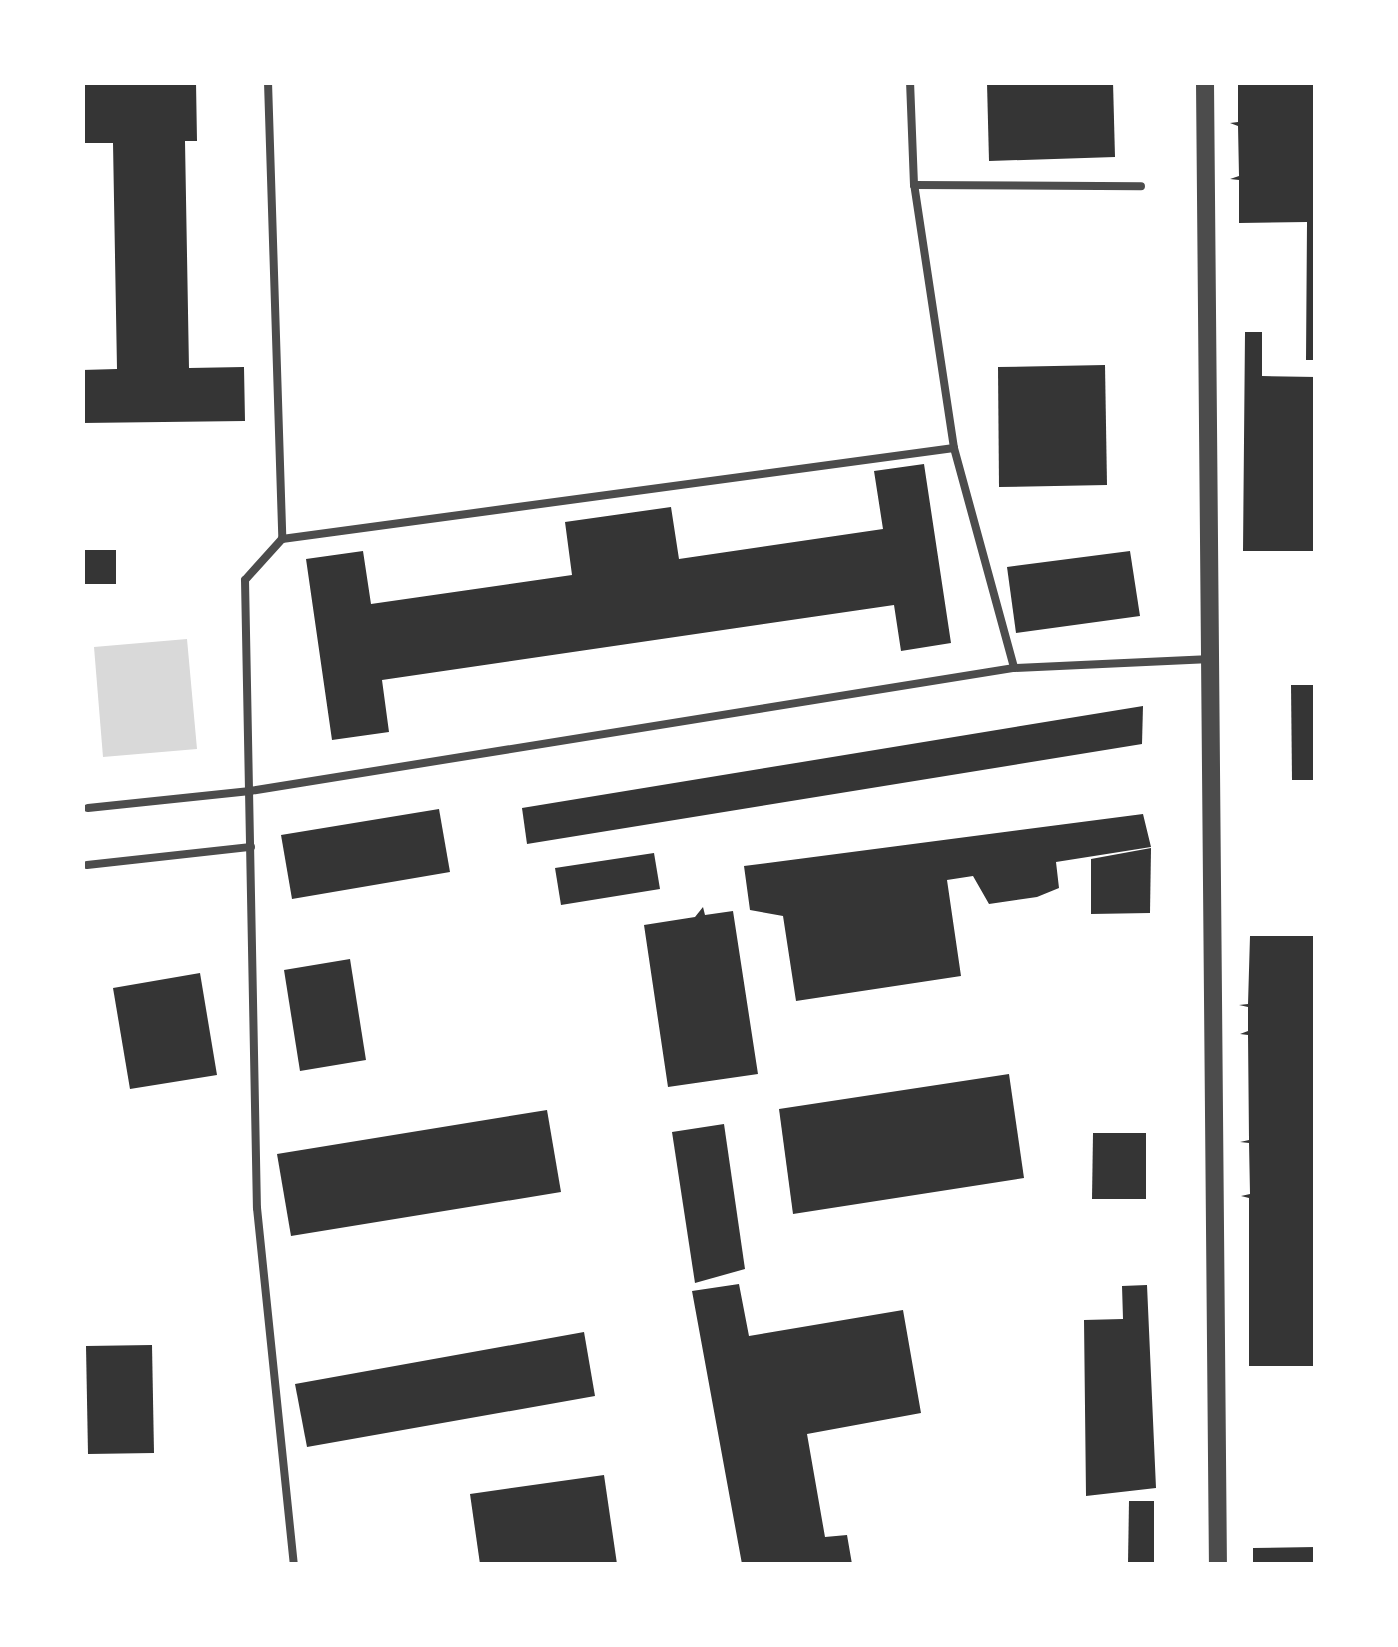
<!DOCTYPE html>
<style>
body{margin:0}
#map{position:relative;width:1398px;height:1647px;overflow:hidden;background:#fff;font-family:"Libre Baskerville",serif}
div>[style]{position:absolute}
.water>*{inset:0;background:#d9d9d9}
.building>*{inset:0;background:#353535}
.service>*{height:8px;margin:-4px;padding:0 4px;transform-origin:4px;border-radius:4px;background:#4c4c4c}
.tertiary>*{height:18px;margin:-9px;padding:0 9px;transform-origin:9px;border-radius:9px;background:#4c4c4c}
span{translate:-50% -50%;white-space:nowrap;text-align:center;line-height:1.15;-webkit-text-stroke:8px #fff;paint-order:stroke}
.frame{position:absolute;inset:0;border:85px solid #fff;pointer-events:none}
</style>
<div id="map">
<div class="water">
<div style="clip-path:polygon(187px 639px,197px 749px,103px 757px,94px 647px)"></div>
</div>
<div class="building">
<div style="clip-path:polygon(82px 82px,196px 82px,197px 141px,185px 141px,189px 368px,244px 367px,245px 421px,82px 423px,82px 370px,117px 369px,113px 143px,82px 143px)"></div>
<div style="clip-path:polygon(1113px 82px,1115px 157px,989px 161px,987px 83px)"></div>
<div style="clip-path:polygon(1238px 82px,1316px 82px,1316px 360px,1306px 360px,1307px 222px,1239px 223px,1239px 180px,1230px 179px,1239px 176px,1238px 126px,1230px 123px,1238px 122px)"></div>
<div style="clip-path:polygon(1245px 332px,1262px 332px,1262px 376px,1316px 377px,1316px 551px,1243px 551px)"></div>
<div style="clip-path:polygon(1105px 365px,1107px 485px,999px 487px,998px 367px)"></div>
<div style="clip-path:polygon(924px 464px,951px 643px,901px 651px,894px 605px,382px 680px,389px 732px,332px 740px,306px 559px,363px 551px,371px 604px,572px 575px,565px 522px,671px 507px,679px 559px,883px 529px,874px 471px)"></div>
<div style="clip-path:polygon(82px 550px,116px 550px,116px 584px,82px 584px)"></div>
<div style="clip-path:polygon(1130px 551px,1140px 616px,1016px 633px,1007px 567px)"></div>
<div style="clip-path:polygon(1291px 685px,1316px 685px,1316px 780px,1292px 780px)"></div>
<div style="clip-path:polygon(1143px 706px,1142px 744px,527px 844px,522px 808px)"></div>
<div style="clip-path:polygon(439px 809px,450px 872px,292px 899px,281px 835px)"></div>
<div style="clip-path:polygon(1143px 814px,1151px 847px,1056px 862px,1059px 888px,1037px 897px,989px 904px,973px 876px,947px 880px,961px 976px,796px 1001px,783px 916px,750px 910px,744px 866px)"></div>
<div style="clip-path:polygon(1151px 848px,1150px 913px,1091px 914px,1091px 859px)"></div>
<div style="clip-path:polygon(654px 853px,660px 889px,561px 905px,555px 868px)"></div>
<div style="clip-path:polygon(703px 907px,705px 915px,733px 911px,758px 1074px,668px 1087px,644px 925px,695px 917px)"></div>
<div style="clip-path:polygon(1250px 936px,1316px 936px,1316px 1366px,1249px 1366px,1249px 1198px,1241px 1196px,1250px 1194px,1249px 1143px,1240px 1142px,1249px 1140px,1248px 1035px,1240px 1034px,1248px 1031px,1248px 1007px,1239px 1005px,1248px 1004px)"></div>
<div style="clip-path:polygon(350px 959px,366px 1060px,300px 1071px,284px 970px)"></div>
<div style="clip-path:polygon(200px 973px,217px 1075px,130px 1089px,113px 988px)"></div>
<div style="clip-path:polygon(1009px 1074px,1024px 1178px,793px 1214px,779px 1109px)"></div>
<div style="clip-path:polygon(547px 1110px,561px 1192px,291px 1236px,277px 1154px)"></div>
<div style="clip-path:polygon(724px 1124px,745px 1269px,695px 1283px,672px 1132px)"></div>
<div style="clip-path:polygon(1093px 1133px,1146px 1133px,1146px 1199px,1092px 1199px)"></div>
<div style="clip-path:polygon(739px 1284px,749px 1336px,903px 1310px,921px 1413px,807px 1434px,825px 1537px,847px 1535px,852px 1564px,742px 1564px,692px 1291px)"></div>
<div style="clip-path:polygon(1147px 1285px,1156px 1488px,1086px 1496px,1084px 1320px,1123px 1319px,1122px 1286px)"></div>
<div style="clip-path:polygon(584px 1332px,595px 1396px,307px 1447px,295px 1384px)"></div>
<div style="clip-path:polygon(152px 1345px,154px 1453px,88px 1454px,86px 1346px)"></div>
<div style="clip-path:polygon(604px 1475px,617px 1564px,480px 1564px,470px 1494px)"></div>
<div style="clip-path:polygon(1129px 1501px,1154px 1501px,1154px 1564px,1128px 1564px)"></div>
<div style="clip-path:polygon(1316px 1547px,1316px 1564px,1253px 1564px,1253px 1548px)"></div>
</div>
<div class="service">
<div style="left:268px;top:82px;width:457px;rotate:88.2deg"></div>
<div style="left:282px;top:539px;width:678px;rotate:-7.71deg"></div>
<div style="left:954px;top:448px;width:266px;rotate:-98.6deg"></div>
<div style="left:914px;top:185px;width:103px;rotate:-92.2deg"></div>
<div style="left:914px;top:185px;width:227px;rotate:0.3deg"></div>
<div style="left:954px;top:448px;width:228px;rotate:74.7deg"></div>
<div style="left:282px;top:539px;width:55px;rotate:132.1deg"></div>
<div style="left:245px;top:580px;width:628px;rotate:88.91deg"></div>
<div style="left:257px;top:1208px;width:358px;rotate:84.1deg"></div>
<div style="left:88px;top:808px;width:163px;rotate:-6deg"></div>
<div style="left:250px;top:791px;width:774px;rotate:-9.15deg"></div>
<div style="left:1014px;top:668px;width:197px;rotate:-2.6deg"></div>
<div style="left:87px;top:865px;width:165px;rotate:-6.3deg"></div>
</div>
<div class="tertiary">
<div style="left:1205px;top:82px;width:1482px;rotate:89.5deg"></div>
</div>
<div class="frame"></div>
</div>
